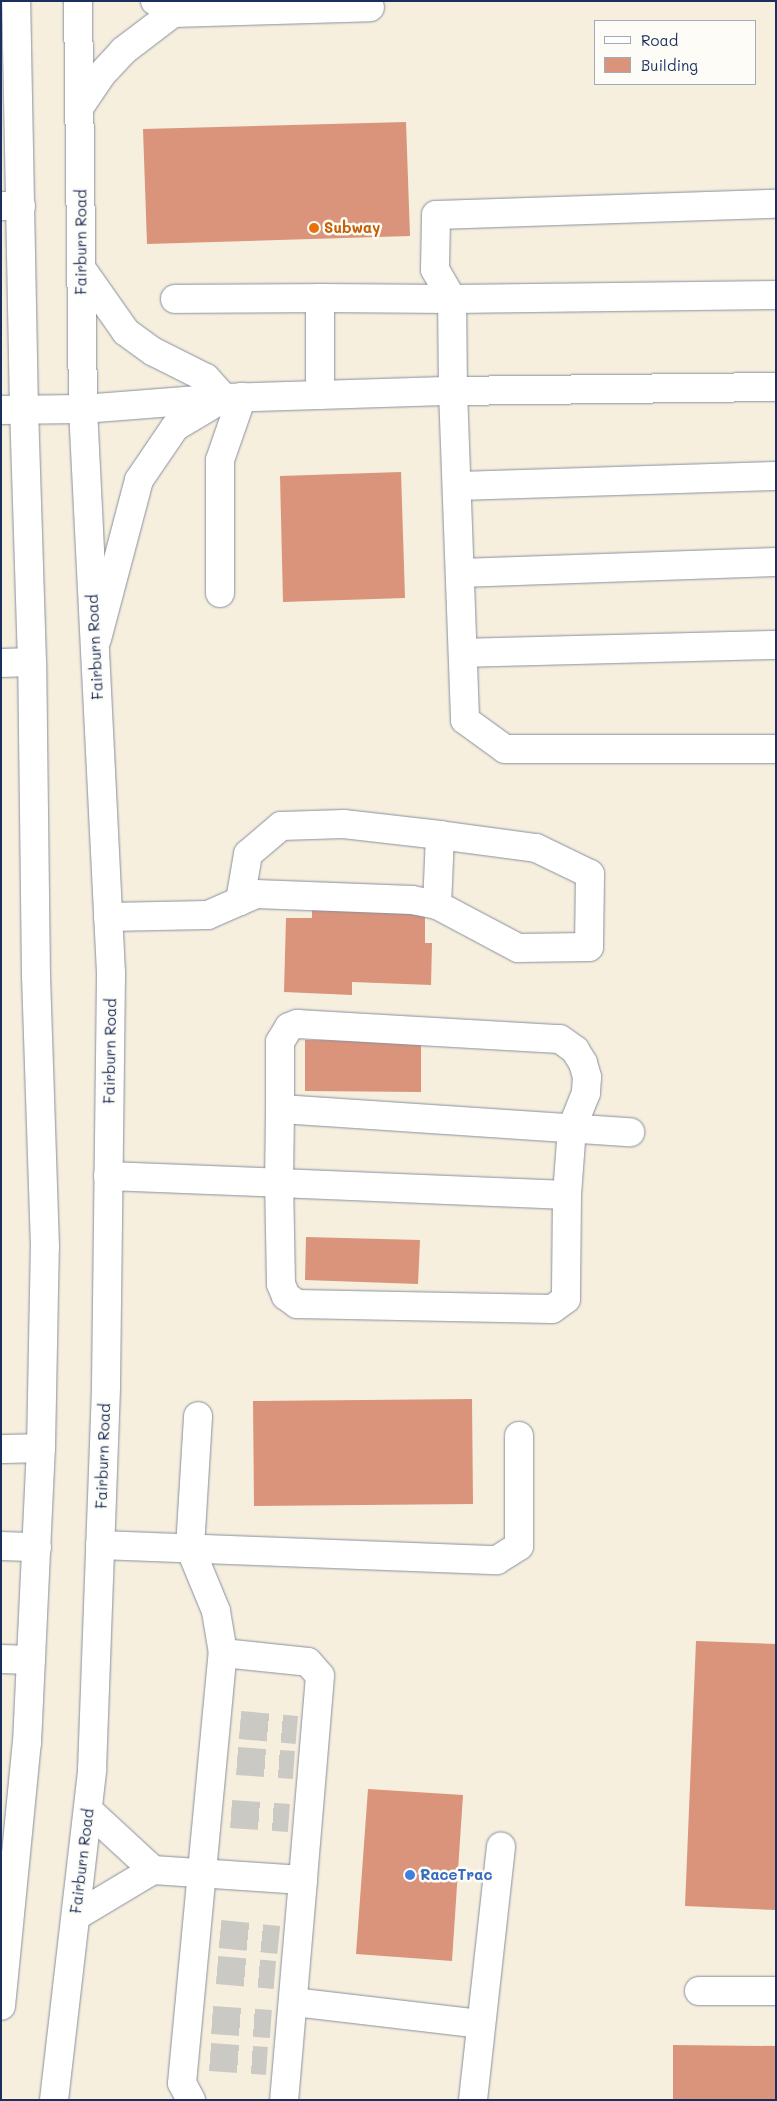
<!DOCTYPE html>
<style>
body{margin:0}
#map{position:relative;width:777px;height:2101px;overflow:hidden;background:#f6efde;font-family:Mali,sans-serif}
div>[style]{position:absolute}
.building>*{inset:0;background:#da947b}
.minor-tunnel>*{height:28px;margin-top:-14px;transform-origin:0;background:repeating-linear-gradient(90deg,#cac9c4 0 28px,transparent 0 42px)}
.roads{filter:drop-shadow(0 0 1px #888f9e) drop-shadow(0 0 1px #888f9e)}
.minor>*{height:28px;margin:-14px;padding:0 14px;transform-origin:14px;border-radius:14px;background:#fff}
.major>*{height:28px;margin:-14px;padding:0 14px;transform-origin:14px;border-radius:14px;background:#fff}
.dots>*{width:14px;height:14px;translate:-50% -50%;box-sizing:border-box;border:2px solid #fdfcf7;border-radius:50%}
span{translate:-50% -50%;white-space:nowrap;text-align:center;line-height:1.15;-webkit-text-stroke:5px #fdfcf7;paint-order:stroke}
.food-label{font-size:15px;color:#c56008;font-weight:700}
.left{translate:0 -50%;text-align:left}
.street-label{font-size:15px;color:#1b2f5e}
.shop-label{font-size:15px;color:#366cbe;font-weight:700}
.frame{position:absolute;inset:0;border:2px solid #1b2f5e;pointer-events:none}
.legend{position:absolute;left:594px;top:20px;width:162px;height:65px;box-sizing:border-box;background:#fdfcf7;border:1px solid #a3aaba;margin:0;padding:6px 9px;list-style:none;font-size:15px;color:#1b2f5e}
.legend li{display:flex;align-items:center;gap:10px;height:25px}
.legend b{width:25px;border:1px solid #a3aaba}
</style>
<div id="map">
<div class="building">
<div style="clip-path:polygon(406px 122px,410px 236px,147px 244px,143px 129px)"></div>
<div style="clip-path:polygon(401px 472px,405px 598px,283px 602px,280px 476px)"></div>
<div style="clip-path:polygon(312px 910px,425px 913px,425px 943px,432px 943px,431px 985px,352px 982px,352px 995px,284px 992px,286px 918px,312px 918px)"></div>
<div style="clip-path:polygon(305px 1040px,421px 1041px,421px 1092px,305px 1091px)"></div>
<div style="clip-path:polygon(306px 1237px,420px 1240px,418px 1284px,305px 1280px)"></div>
<div style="clip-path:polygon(472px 1399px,473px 1504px,254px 1506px,253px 1401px)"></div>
<div style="clip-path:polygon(696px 1641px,776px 1644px,776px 1910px,685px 1906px)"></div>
<div style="clip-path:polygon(368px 1789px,463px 1795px,452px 1961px,356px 1954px)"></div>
<div style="clip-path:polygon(673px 2045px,776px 2046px,776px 2100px,673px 2100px)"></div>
</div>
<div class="minor-tunnel">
<div style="left:240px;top:1725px;width:57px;rotate:5deg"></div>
<div style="left:237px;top:1761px;width:57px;rotate:4deg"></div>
<div style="left:231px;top:1814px;width:58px;rotate:3.9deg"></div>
<div style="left:220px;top:1934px;width:59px;rotate:5.8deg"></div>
<div style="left:217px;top:1970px;width:58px;rotate:4.9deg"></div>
<div style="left:212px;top:2020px;width:59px;rotate:3.9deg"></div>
<div style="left:210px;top:2057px;width:57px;rotate:4deg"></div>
</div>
<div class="roads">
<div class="minor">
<div style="left:155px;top:1px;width:22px;rotate:34deg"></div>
<div style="left:173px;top:13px;width:197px;rotate:-1.7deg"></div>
<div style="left:81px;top:105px;width:36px;rotate:-56deg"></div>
<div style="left:101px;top:75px;width:33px;rotate:-47deg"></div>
<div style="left:123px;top:51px;width:63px;rotate:-37.2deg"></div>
<div style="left:1px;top:206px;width:20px"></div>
<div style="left:81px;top:268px;width:78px;rotate:54.9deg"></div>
<div style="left:126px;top:332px;width:34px;rotate:36deg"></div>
<div style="left:154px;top:352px;width:58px;rotate:26.6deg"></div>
<div style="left:206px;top:378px;width:27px;rotate:48deg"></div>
<div style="left:175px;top:299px;width:145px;rotate:-0.4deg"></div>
<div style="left:776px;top:387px;width:323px;rotate:179.3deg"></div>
<div style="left:453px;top:391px;width:329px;rotate:87.9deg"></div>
<div style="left:465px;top:720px;width:49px;rotate:35.9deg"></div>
<div style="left:505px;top:749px;width:271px"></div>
<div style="left:320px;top:395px;width:97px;rotate:-90deg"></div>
<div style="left:320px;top:298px;width:132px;rotate:0.4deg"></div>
<div style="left:452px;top:299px;width:324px;rotate:-0.7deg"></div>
<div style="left:1px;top:410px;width:82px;rotate:-0.7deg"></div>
<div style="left:83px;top:409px;width:141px;rotate:-4.5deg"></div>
<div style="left:224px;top:398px;width:229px;rotate:-1.8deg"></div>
<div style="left:453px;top:391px;width:92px;rotate:-90.6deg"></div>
<div style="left:452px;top:299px;width:34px;rotate:-120deg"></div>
<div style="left:435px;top:269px;width:54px;rotate:-88.9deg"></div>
<div style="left:436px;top:215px;width:340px;rotate:-1.9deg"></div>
<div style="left:457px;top:486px;width:319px;rotate:-1.8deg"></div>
<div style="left:460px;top:573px;width:316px;rotate:-2deg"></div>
<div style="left:220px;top:593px;width:133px;rotate:-90deg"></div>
<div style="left:220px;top:460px;width:67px;rotate:-70.8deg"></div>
<div style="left:97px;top:639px;width:164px;rotate:-75.2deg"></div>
<div style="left:139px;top:480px;width:64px;rotate:-55.8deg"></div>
<div style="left:175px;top:427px;width:49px;rotate:-30.8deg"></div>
<div style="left:463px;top:653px;width:313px;rotate:-1.5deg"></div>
<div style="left:1px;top:663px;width:31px;rotate:-2deg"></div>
<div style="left:437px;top:905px;width:70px;rotate:-87.5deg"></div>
<div style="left:108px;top:917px;width:100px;rotate:-1.1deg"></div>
<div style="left:208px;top:915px;width:52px;rotate:-23.6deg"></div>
<div style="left:256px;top:894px;width:156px;rotate:2.2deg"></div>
<div style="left:412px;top:900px;width:25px;rotate:11deg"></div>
<div style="left:437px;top:905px;width:92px;rotate:28deg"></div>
<div style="left:518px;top:948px;width:71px;rotate:-0.8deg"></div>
<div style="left:589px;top:947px;width:73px;rotate:-89.2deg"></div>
<div style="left:590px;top:874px;width:60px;rotate:-154.3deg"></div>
<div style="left:536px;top:848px;width:97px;rotate:-172.3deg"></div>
<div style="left:440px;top:835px;width:97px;rotate:-173.5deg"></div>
<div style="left:344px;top:824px;width:63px;rotate:178.2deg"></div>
<div style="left:281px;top:826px;width:43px;rotate:139.7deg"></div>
<div style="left:248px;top:854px;width:48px;rotate:99.7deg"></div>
<div style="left:280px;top:1109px;width:67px;rotate:-90deg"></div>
<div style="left:280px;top:1042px;width:17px;rotate:-59deg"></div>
<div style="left:289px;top:1027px;width:9px;rotate:-21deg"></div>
<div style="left:297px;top:1024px;width:263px;rotate:3.3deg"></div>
<div style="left:560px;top:1039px;width:19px;rotate:36deg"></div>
<div style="left:575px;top:1050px;width:15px;rotate:58deg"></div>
<div style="left:583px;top:1063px;width:15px;rotate:74deg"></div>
<div style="left:587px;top:1077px;width:16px;rotate:94deg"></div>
<div style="left:586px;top:1093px;width:38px;rotate:112deg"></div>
<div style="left:572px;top:1128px;width:67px;rotate:94.3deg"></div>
<div style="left:108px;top:1176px;width:171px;rotate:2.3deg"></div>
<div style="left:279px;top:1183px;width:288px;rotate:2.4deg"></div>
<div style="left:567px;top:1195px;width:104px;rotate:90.6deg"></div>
<div style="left:566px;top:1299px;width:17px;rotate:144deg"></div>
<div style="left:552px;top:1309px;width:255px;rotate:-178.9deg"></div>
<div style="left:297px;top:1304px;width:14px;rotate:-144deg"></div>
<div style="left:286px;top:1296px;width:13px;rotate:-113deg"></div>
<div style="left:281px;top:1284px;width:101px;rotate:-91.1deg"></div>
<div style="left:279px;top:1183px;width:74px;rotate:-89.2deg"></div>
<div style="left:280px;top:1109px;width:351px;rotate:3.8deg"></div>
<div style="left:1px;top:1449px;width:40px;rotate:-1.4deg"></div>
<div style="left:100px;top:1545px;width:397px;rotate:2.2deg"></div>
<div style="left:497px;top:1560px;width:26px;rotate:-32deg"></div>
<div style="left:519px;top:1546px;width:110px;rotate:-90deg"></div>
<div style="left:1px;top:1546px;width:36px;rotate:2deg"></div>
<div style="left:223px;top:1653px;width:85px;rotate:6deg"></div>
<div style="left:308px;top:1662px;width:18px;rotate:49deg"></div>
<div style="left:320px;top:1676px;width:205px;rotate:94.8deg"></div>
<div style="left:1px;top:1659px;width:30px;rotate:2deg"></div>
<div style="left:153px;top:1870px;width:150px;rotate:3.8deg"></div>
<div style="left:303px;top:1880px;width:221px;rotate:94.9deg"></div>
<div style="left:76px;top:1916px;width:90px;rotate:-30.9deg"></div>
<div style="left:153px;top:1870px;width:88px;rotate:-137.3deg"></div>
<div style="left:699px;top:1991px;width:77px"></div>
<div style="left:294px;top:2002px;width:188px;rotate:6.7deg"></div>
<div style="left:191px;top:2100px;width:19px;rotate:-118deg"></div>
<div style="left:182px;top:2083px;width:432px;rotate:-84.6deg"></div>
<div style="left:223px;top:1653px;width:43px;rotate:-99.5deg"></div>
<div style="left:216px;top:1611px;width:68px;rotate:-112.4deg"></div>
<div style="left:190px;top:1548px;width:132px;rotate:-86.5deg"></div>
<div style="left:473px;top:2100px;width:255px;rotate:-83.7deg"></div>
</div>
<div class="major">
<div style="left:1px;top:2006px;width:264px;rotate:-84.4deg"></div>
<div style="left:27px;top:1743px;width:295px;rotate:-87.3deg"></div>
<div style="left:41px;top:1448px;width:201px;rotate:-88.9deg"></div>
<div style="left:45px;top:1247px;width:271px;rotate:-91.9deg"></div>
<div style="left:36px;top:976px;width:314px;rotate:-90.7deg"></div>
<div style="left:32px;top:662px;width:252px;rotate:-91.8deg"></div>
<div style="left:24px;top:410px;width:409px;rotate:-91.1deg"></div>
<div style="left:54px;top:2100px;width:332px;rotate:-83.4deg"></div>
<div style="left:92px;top:1770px;width:385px;rotate:-87.9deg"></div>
<div style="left:106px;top:1385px;width:412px;rotate:-89.3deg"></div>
<div style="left:111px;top:973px;width:565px;rotate:-92.84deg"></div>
<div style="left:83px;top:409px;width:408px;rotate:-90.7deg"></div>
</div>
</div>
<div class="dots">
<div style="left:314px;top:228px;background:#e8710a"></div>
<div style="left:410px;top:1875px;background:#3f7fe0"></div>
</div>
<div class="food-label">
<span class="left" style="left:324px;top:228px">Subway</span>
</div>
<div class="street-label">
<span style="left:81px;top:242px;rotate:-90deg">Fairburn Road</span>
<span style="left:95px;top:647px;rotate:-93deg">Fairburn Road</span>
<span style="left:110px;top:1051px;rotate:-89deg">Fairburn Road</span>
<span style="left:103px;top:1456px;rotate:-88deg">Fairburn Road</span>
<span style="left:82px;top:1861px;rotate:-83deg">Fairburn Road</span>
</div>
<div class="shop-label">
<span class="left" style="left:420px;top:1875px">RaceTrac</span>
</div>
<div class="frame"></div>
<ul class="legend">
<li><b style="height:6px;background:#fff"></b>Road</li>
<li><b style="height:14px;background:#da947b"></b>Building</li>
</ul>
</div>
